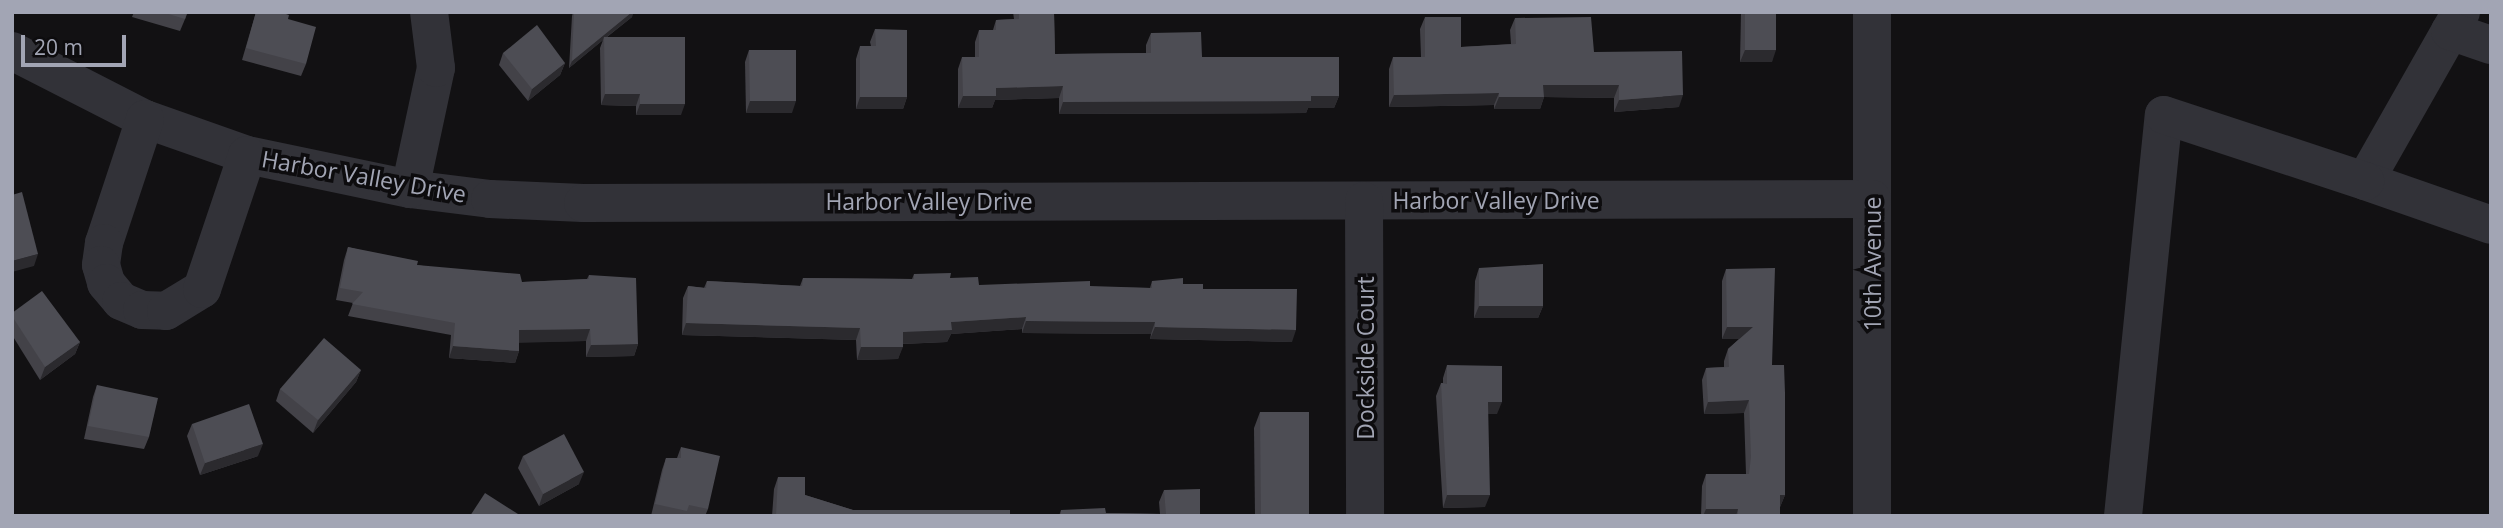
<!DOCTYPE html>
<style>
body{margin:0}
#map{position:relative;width:2503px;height:528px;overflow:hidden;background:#121113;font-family:"Open Sans",sans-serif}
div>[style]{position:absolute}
.minor>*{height:38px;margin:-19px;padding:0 19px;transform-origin:19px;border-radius:19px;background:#323238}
.wall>*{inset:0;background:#434248}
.shaded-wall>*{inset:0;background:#2b2a2e}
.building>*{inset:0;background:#4d4d54}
span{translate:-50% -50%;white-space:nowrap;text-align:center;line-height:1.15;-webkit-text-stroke:7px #0d0c0e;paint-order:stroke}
.street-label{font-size:23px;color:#a2a5b4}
.frame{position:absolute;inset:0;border:14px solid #a2a5b4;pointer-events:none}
.scale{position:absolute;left:21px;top:35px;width:105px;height:32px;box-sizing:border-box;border:4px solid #a2a5b4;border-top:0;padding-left:9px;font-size:21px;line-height:24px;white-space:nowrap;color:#a2a5b4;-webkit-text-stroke:5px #0d0c0e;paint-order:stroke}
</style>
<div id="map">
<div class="minor">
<div style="left:1872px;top:12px;width:504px;rotate:90deg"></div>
<div style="left:2461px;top:12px;width:194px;rotate:119.6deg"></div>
<div style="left:2365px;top:181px;width:133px;rotate:19.2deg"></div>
<div style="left:2450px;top:31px;width:43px;rotate:18.9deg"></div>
<div style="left:12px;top:51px;width:149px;rotate:27.1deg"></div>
<div style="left:145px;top:119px;width:108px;rotate:19.4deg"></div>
<div style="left:247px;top:155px;width:167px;rotate:11.8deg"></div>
<div style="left:410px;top:189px;width:81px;rotate:7.1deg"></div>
<div style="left:490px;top:199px;width:93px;rotate:2.5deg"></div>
<div style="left:583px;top:203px;width:1289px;rotate:-0.18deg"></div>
<div style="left:145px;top:119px;width:131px;rotate:108.3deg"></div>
<div style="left:104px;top:243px;width:22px;rotate:98deg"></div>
<div style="left:101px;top:265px;width:19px;rotate:74deg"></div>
<div style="left:106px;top:283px;width:23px;rotate:50deg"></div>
<div style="left:121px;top:301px;width:23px;rotate:23deg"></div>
<div style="left:142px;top:310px;width:24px;rotate:2deg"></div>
<div style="left:166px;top:311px;width:42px;rotate:-31.4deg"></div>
<div style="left:202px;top:289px;width:141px;rotate:-71.4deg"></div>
<div style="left:410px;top:189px;width:124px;rotate:-77.9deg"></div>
<div style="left:436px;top:68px;width:56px;rotate:-97.1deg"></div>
<div style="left:1364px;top:201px;width:315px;rotate:89.8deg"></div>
<div style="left:2123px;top:516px;width:403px;rotate:-84.2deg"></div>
<div style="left:2164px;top:115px;width:212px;rotate:18.2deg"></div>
</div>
<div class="wall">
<div style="clip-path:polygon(134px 12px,188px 12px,180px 31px,132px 17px)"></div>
<div style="clip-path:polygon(256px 12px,306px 64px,301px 76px,242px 60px)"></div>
<div style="clip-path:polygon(573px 12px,633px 12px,632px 17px,607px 37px,681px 115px,636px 115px,636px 106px,601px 105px,600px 48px,603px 40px,569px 68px,572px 16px)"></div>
<div style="clip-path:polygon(1013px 12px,1054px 12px,1055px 54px,1146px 53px,1146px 45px,1151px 33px,1202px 57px,1339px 96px,1334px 108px,1308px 108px,1306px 113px,1059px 114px,1059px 98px,995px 100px,992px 108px,958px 108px,958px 69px,962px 57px,975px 57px,975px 42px,979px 30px,993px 30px,996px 20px,1014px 19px)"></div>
<div style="clip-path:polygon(1741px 12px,1776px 12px,1772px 62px,1740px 62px)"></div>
<div style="clip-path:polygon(1425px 17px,1461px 47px,1511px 44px,1510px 30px,1515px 18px,1594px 52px,1679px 107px,1614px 112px,1614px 98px,1544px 97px,1540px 109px,1494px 109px,1494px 105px,1389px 107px,1389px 69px,1393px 57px,1421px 57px,1420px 29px)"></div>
<div style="clip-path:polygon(875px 29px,907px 97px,903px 109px,856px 109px,856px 59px,860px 46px,871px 46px,870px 42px)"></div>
<div style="clip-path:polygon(749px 50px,792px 113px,746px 113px,745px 62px)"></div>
<div style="clip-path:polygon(503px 53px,565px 63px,560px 75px,528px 101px,499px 65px)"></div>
<div style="clip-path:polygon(348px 247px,417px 265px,522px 282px,587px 279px,589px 275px,638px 344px,634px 356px,586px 357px,586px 341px,519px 342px,519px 351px,515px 363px,449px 358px,451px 335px,348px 316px,353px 303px,336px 300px,344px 260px)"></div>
<div style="clip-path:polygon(1479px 268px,1543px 306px,1538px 318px,1474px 318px,1475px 281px)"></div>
<div style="clip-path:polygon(1726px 269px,1772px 365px,1785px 495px,1780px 507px,1779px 516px,1701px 516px,1702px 486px,1706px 474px,1746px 474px,1744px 413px,1704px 414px,1702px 380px,1706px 368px,1724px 367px,1724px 361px,1728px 349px,1739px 339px,1722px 339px,1722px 281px)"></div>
<div style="clip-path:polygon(914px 274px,950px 278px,979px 285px,1150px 288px,1152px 281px,1183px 284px,1203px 289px,1292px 342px,1150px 339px,1151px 334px,1022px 333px,1022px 329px,951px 334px,947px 342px,903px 344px,898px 359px,857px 360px,856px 340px,682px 335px,683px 298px,688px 286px,704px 288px,707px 281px,800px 286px,803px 278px,912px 279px)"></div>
<div style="clip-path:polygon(12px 313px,80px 342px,75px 354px,40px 380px,12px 335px)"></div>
<div style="clip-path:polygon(1447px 365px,1497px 414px,1488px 414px,1485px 507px,1443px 508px,1436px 396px,1441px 383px,1443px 383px,1443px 378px)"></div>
<div style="clip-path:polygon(361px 370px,356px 382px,313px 433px,276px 401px,280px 389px)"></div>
<div style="clip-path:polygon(97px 385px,149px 437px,144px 449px,84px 439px,93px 397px)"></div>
<div style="clip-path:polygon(1260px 412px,1309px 516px,1255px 516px,1254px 428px)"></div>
<div style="clip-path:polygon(192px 424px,258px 456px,200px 475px,187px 436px)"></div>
<div style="clip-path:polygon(681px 447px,708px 509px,705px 516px,651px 516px,662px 470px,666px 458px,677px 458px)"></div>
<div style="clip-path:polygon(523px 456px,579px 484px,539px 506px,518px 468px)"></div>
<div style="clip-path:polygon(778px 477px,805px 495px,853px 510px,1010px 516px,772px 516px,774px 489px)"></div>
<div style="clip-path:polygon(1164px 490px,1200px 516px,1059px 516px,1061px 510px,1106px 513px,1160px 514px,1159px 502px)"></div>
</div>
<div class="shaded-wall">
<div style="clip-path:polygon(632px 12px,633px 12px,632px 17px,604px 39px,604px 37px,603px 40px,569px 68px,572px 61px)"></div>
<div style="clip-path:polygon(1745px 50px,1776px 50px,1772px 62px,1740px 62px)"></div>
<div style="clip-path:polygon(565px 63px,560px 75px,528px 101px,532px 89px)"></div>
<div style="clip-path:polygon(1543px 85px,1619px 85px,1614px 98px,1544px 97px,1540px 109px,1494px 109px,1499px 97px)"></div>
<div style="clip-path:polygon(1063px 86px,1059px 98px,995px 100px,992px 108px,958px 108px,963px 96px,996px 88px)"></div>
<div style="clip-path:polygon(1499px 93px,1494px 105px,1389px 107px,1394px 95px)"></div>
<div style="clip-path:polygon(605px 94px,640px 94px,636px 106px,601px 105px)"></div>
<div style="clip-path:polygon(1683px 95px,1679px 107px,1614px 112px,1619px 100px)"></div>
<div style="clip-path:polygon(1311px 96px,1339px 96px,1334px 108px,1308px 108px,1306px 113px,1059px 114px,1063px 102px)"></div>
<div style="clip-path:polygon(860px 97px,907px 97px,903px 109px,856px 109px)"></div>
<div style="clip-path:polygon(750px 101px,796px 101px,792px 113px,746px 113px)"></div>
<div style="clip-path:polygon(640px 104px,685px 104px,681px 115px,636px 115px)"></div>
<div style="clip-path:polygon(38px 254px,34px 266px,12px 272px,12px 261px)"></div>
<div style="clip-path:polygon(1479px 306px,1543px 306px,1538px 318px,1474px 318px)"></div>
<div style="clip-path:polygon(1026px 317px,1022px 329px,951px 334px,947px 342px,899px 344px,903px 332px,951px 322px)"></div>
<div style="clip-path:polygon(1026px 321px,1155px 322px,1151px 334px,1022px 333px)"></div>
<div style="clip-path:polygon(686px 323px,860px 328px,856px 340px,682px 335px)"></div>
<div style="clip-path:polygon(1155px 327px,1296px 330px,1292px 342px,1150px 339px)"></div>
<div style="clip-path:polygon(1727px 327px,1753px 327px,1749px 339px,1722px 339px)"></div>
<div style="clip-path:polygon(590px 329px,586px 341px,515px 343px,519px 330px)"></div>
<div style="clip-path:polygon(80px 342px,75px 354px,40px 380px,45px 367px)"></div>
<div style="clip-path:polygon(638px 344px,634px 356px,586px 357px,591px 345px)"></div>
<div style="clip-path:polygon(453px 346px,519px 351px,515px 363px,449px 358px)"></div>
<div style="clip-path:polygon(861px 347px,903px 347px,898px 359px,857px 360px)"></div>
<div style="clip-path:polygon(361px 370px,356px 382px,313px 433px,318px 420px)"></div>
<div style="clip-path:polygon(1749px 400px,1744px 413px,1704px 414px,1708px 402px)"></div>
<div style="clip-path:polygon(1488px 402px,1502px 402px,1497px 414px,1483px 414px)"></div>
<div style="clip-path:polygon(263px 444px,258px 456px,200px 475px,205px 463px)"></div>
<div style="clip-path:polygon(584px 472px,579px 484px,539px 506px,543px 494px)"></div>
<div style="clip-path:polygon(1447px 495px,1490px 495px,1485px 507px,1443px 508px)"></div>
<div style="clip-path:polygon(1780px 495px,1785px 495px,1780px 507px,1775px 507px)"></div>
<div style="clip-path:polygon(1706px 509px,1738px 509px,1736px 516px,1703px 516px)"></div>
</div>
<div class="building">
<div style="clip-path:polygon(162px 12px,187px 12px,185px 19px)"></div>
<div style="clip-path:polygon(256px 12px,280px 12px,289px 15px,288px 19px,316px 27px,306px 64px,246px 48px)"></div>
<div style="clip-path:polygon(574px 12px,632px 12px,572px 61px)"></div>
<div style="clip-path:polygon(1019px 12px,1054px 12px,1055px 54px,1151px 53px,1151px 33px,1201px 32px,1202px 57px,1339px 57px,1339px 96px,1311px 96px,1311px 101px,1063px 102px,1063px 86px,996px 88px,996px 96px,963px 96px,962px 57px,979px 57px,979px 30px,996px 30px,996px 20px,1019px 19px)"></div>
<div style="clip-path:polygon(1745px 12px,1776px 12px,1776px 50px,1745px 50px)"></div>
<div style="clip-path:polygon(1425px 17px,1461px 17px,1461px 47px,1516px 44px,1515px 18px,1591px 17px,1594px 52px,1682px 51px,1683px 95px,1619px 100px,1619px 85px,1543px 85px,1544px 97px,1499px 97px,1499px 93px,1394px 95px,1393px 57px,1425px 57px)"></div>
<div style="clip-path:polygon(537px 25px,565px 63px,532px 89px,503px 53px)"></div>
<div style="clip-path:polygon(875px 29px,907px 30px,907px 97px,860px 97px,860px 46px,876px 46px)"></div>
<div style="clip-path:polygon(604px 37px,685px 37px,685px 104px,640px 104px,640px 94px,605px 94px)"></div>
<div style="clip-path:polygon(749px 50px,796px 50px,796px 101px,750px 101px)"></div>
<div style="clip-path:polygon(22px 192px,38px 254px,12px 261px,12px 195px)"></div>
<div style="clip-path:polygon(348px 247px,418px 261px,417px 265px,520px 274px,522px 282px,589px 279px,589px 275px,636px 278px,638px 344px,591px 345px,590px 329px,519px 330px,519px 351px,453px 346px,455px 323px,352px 304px,363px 292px,340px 288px)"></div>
<div style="clip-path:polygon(1543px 264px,1543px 306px,1479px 306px,1479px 268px)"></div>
<div style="clip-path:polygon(1775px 268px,1772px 365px,1784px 365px,1785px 393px,1785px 495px,1780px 495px,1780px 516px,1738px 516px,1738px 509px,1706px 509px,1706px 474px,1749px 474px,1751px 457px,1749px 400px,1708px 402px,1706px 368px,1729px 367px,1728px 349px,1753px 327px,1727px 327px,1726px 269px)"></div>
<div style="clip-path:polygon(951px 273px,950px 278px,978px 277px,979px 285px,1090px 281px,1090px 286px,1152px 288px,1152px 281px,1183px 278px,1183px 284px,1203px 284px,1203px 289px,1297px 289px,1296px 330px,1155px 327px,1155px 322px,1026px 321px,1026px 317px,951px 322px,952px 330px,903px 332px,903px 347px,861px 347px,860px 328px,686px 323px,688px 286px,706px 288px,707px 281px,802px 286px,803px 278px,914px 279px,914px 274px)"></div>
<div style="clip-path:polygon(42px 291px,80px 342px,45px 367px,12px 316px,12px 313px)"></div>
<div style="clip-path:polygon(324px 338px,361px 370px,318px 420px,280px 389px)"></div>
<div style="clip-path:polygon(1447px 365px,1502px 366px,1502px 402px,1488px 402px,1490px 495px,1447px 495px,1441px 383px,1447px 384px)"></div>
<div style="clip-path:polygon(97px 385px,158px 398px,149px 437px,88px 426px)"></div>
<div style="clip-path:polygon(249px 404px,263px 444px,205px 463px,192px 424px)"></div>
<div style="clip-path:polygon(1260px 412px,1309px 412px,1309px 516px,1261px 516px)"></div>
<div style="clip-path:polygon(564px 434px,584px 472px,543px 494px,523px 456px)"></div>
<div style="clip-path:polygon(681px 447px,720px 456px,708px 509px,689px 505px,687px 511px,655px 504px,666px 458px,681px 458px)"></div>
<div style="clip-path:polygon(778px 477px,805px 477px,805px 495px,853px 510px,1010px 510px,1010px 516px,776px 516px)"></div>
<div style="clip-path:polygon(1200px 489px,1200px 516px,1061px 516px,1061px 510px,1105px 508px,1106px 513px,1166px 514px,1164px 490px)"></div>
<div style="clip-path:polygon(485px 493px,518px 514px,517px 516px,470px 516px)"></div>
</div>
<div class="street-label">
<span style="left:364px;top:176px;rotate:10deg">Harbor Valley Drive</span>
<span style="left:1496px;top:200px">Harbor Valley Drive</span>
<span style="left:929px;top:201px">Harbor Valley Drive</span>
<span style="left:1872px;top:264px;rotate:-90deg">10th Avenue</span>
<span style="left:1365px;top:358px;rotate:-90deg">Dockside Court</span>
</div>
<div class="frame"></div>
<div class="scale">20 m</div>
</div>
